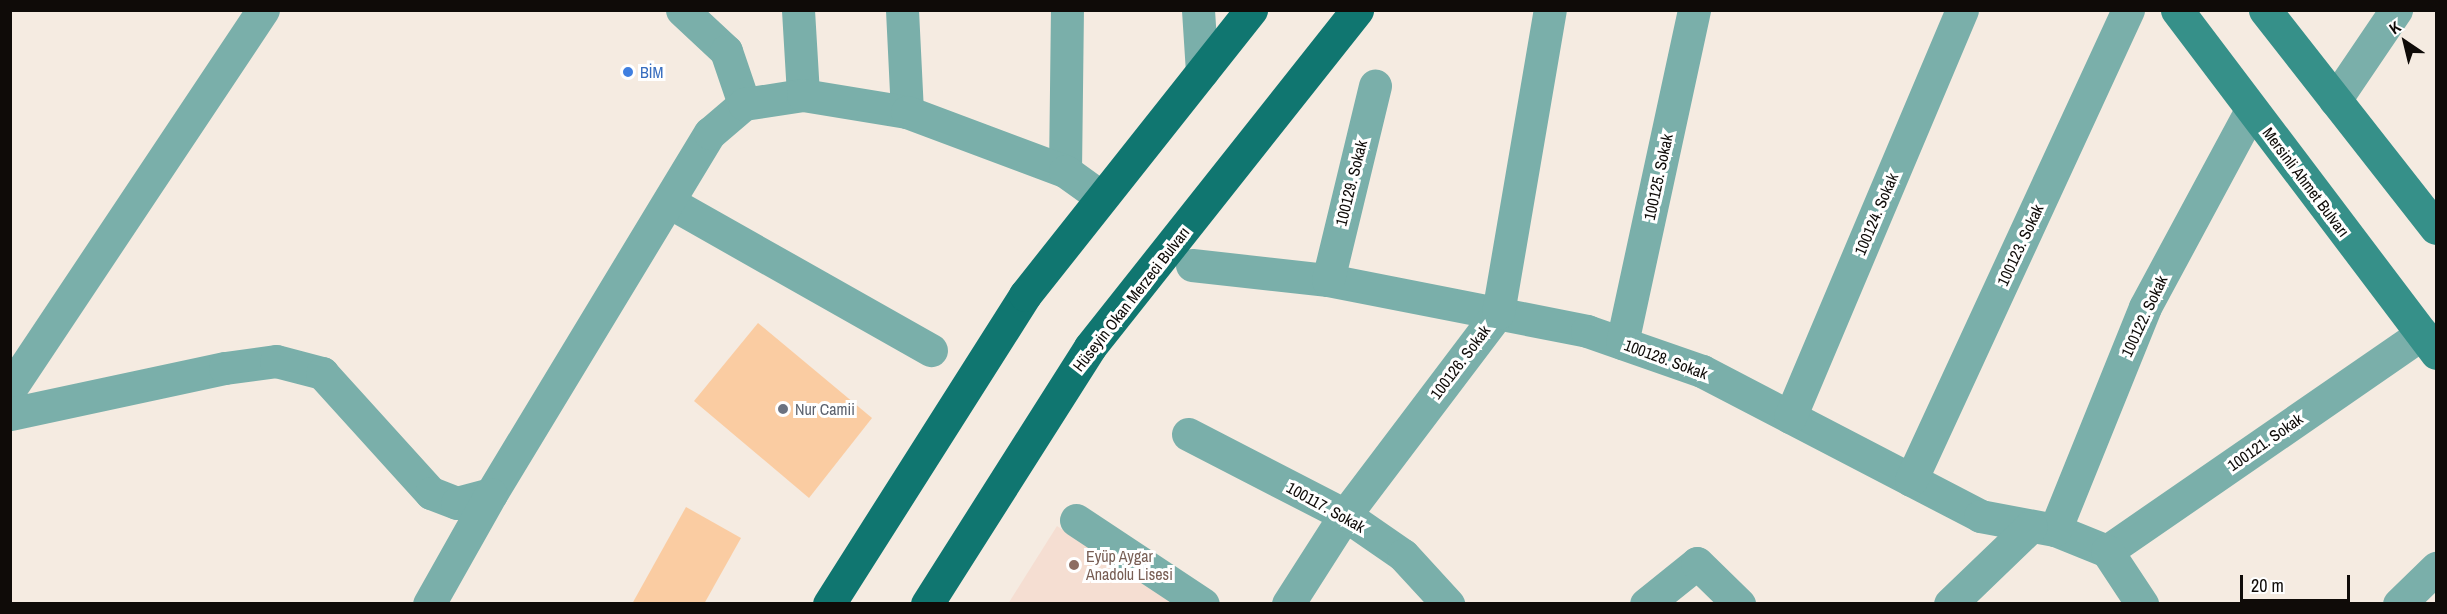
<!DOCTYPE html>
<meta charset="utf-8">
<style>
body{margin:0}
#map{position:relative;width:2447px;height:614px;overflow:hidden;background:#f5ebe1;font-family:"Archivo Narrow",sans-serif}
div>[style]{position:absolute}
.education>*{inset:0;background:#f5ded2}
.building>*{inset:0;background:#facca2}
.minor>*{height:33px;margin:-16.5px;padding:0 16.5px;transform-origin:16.5px;border-radius:16.5px;background:#7aafaa}
.secondary>*{height:33px;margin:-16.5px;padding:0 16.5px;transform-origin:16.5px;border-radius:16.5px;background:#369089}
.primary>*{height:33px;margin:-16.5px;padding:0 16.5px;transform-origin:16.5px;border-radius:16.5px;background:#107670}
.dots>*{width:16px;height:16px;translate:-50% -50%;box-sizing:border-box;border:3px solid #fff;border-radius:50%}
span{translate:-50% -50%;white-space:nowrap;text-align:center;line-height:1.15;-webkit-text-stroke:6px #fff;paint-order:stroke}
.shop-label{font-size:16px;color:#366cbe}
.left{translate:0 -50%;text-align:left}
.street-label{font-size:16px;color:#0f0b08}
.worship-label{font-size:16px;color:#5b616d}
.education-label{font-size:16px;color:#785e54}
.frame{position:absolute;inset:0;border:12px solid #0f0b08;pointer-events:none}
.north{position:absolute;left:2375px;top:12px;width:60px;height:60px;-webkit-text-stroke:4px #fff;paint-order:stroke;rotate:325deg;font-size:16px;font-weight:700;line-height:24px;text-align:center;color:#0f0b08}
.north::after{content:'';display:block;margin:auto;width:21px;height:27px;background:#0f0b08;clip-path:polygon(50% 0,100% 100%,50% 72%,0 100%)}
.scale{position:absolute;left:2240px;top:575px;width:110px;height:27px;box-sizing:border-box;border:3px solid #0f0b08;border-top:0;padding-left:8px;font-size:18px;line-height:21px;white-space:nowrap;color:#0f0b08;-webkit-text-stroke:4px #fff;paint-order:stroke}
</style>
<div id="map">
<div class="education">
<div style="clip-path:polygon(1057px 526px,1173px 603px,1008px 604px)"></div>
</div>
<div class="building">
<div style="clip-path:polygon(758px 323px,872px 418px,809px 498px,694px 401px)"></div>
<div style="clip-path:polygon(686px 507px,741px 538px,704px 604px,632px 604px)"></div>
</div>
<div class="minor">
<div style="left:682px;top:10px;width:60px;rotate:43deg"></div>
<div style="left:726px;top:51px;width:56px;rotate:71.2deg"></div>
<div style="left:798px;top:10px;width:85px;rotate:86.6deg"></div>
<div style="left:902px;top:10px;width:102px;rotate:87.2deg"></div>
<div style="left:1198px;top:10px;width:62px;rotate:86.3deg"></div>
<div style="left:2335px;top:100px;width:109px;rotate:-55.9deg"></div>
<div style="left:1065px;top:171px;width:161px;rotate:-89.3deg"></div>
<div style="left:669px;top:202px;width:301px;rotate:29.5deg"></div>
<div style="left:1192px;top:265px;width:137px;rotate:6.3deg"></div>
<div style="left:1328px;top:280px;width:264px;rotate:11.1deg"></div>
<div style="left:1587px;top:331px;width:122px;rotate:19.2deg"></div>
<div style="left:1702px;top:371px;width:314px;rotate:27.5deg"></div>
<div style="left:1980px;top:516px;width:76px;rotate:10.6deg"></div>
<div style="left:2055px;top:530px;width:56px;rotate:22deg"></div>
<div style="left:1328px;top:280px;width:200px;rotate:-76.4deg"></div>
<div style="left:1622px;top:343px;width:341px;rotate:-77.8deg"></div>
<div style="left:10px;top:389px;width:456px;rotate:-56.3deg"></div>
<div style="left:10px;top:414px;width:220px;rotate:-12.1deg"></div>
<div style="left:225px;top:368px;width:51px;rotate:-7.8deg"></div>
<div style="left:276px;top:361px;width:48px;rotate:14.6deg"></div>
<div style="left:322px;top:373px;width:162px;rotate:47.8deg"></div>
<div style="left:431px;top:493px;width:28px;rotate:21deg"></div>
<div style="left:457px;top:503px;width:35px;rotate:-15deg"></div>
<div style="left:491px;top:494px;width:422px;rotate:-58.8deg"></div>
<div style="left:710px;top:133px;width:45px;rotate:-40.5deg"></div>
<div style="left:744px;top:104px;width:60px;rotate:-8.7deg"></div>
<div style="left:803px;top:95px;width:105px;rotate:9.3deg"></div>
<div style="left:907px;top:112px;width:169px;rotate:20.5deg"></div>
<div style="left:1065px;top:171px;width:44px;rotate:35.8deg"></div>
<div style="left:1790px;top:417px;width:442px;rotate:-67.1deg"></div>
<div style="left:1188px;top:434px;width:177px;rotate:27.3deg"></div>
<div style="left:1345px;top:515px;width:70px;rotate:34.6deg"></div>
<div style="left:1403px;top:555px;width:67px;rotate:47.4deg"></div>
<div style="left:1911px;top:480px;width:518px;rotate:-65.22deg"></div>
<div style="left:1076px;top:520px;width:152px;rotate:33.5deg"></div>
<div style="left:2055px;top:530px;width:240px;rotate:-68deg"></div>
<div style="left:2145px;top:307px;width:224px;rotate:-61.7deg"></div>
<div style="left:2107px;top:551px;width:383px;rotate:-34.6deg"></div>
<div style="left:2107px;top:551px;width:64px;rotate:56.6deg"></div>
<div style="left:429px;top:604px;width:126px;rotate:-60.6deg"></div>
<div style="left:1288px;top:604px;width:106px;rotate:-57.4deg"></div>
<div style="left:1345px;top:515px;width:253px;rotate:-52.9deg"></div>
<div style="left:1498px;top:313px;width:307px;rotate:-80.3deg"></div>
<div style="left:1646px;top:604px;width:65px;rotate:-38.8deg"></div>
<div style="left:1697px;top:563px;width:59px;rotate:44.3deg"></div>
<div style="left:1950px;top:604px;width:112px;rotate:-43.9deg"></div>
<div style="left:2399px;top:604px;width:52px;rotate:-44.2deg"></div>
</div>
<div class="secondary">
<div style="left:2177px;top:10px;width:430px;rotate:52.9deg"></div>
<div style="left:2265px;top:10px;width:277px;rotate:51.9deg"></div>
</div>
<div class="primary">
<div style="left:829px;top:604px;width:366px;rotate:-57.6deg"></div>
<div style="left:1025px;top:295px;width:364px;rotate:-51.6deg"></div>
<div style="left:927px;top:604px;width:304px;rotate:-57.6deg"></div>
<div style="left:1090px;top:347px;width:430px;rotate:-51.6deg"></div>
</div>
<div class="dots">
<div style="left:628px;top:72px;background:#3f7fe0"></div>
<div style="left:783px;top:409px;background:#6b7280"></div>
<div style="left:1074px;top:565px;background:#8d6e63"></div>
</div>
<div class="shop-label">
<span class="left" style="left:640px;top:72px">BİM</span>
</div>
<div class="street-label">
<span style="left:1658px;top:177px;rotate:-78deg">100125. Sokak</span>
<span style="left:2306px;top:182px;rotate:53deg">Mersinli Ahmet Bulvarı</span>
<span style="left:1351px;top:183px;rotate:-76deg">100129. Sokak</span>
<span style="left:1876px;top:214px;rotate:-67deg">100124. Sokak</span>
<span style="left:2020px;top:245px;rotate:-65deg">100123. Sokak</span>
<span style="left:1131px;top:299px;rotate:-52deg">Hüseyin Okan Merzeci Bulvarı</span>
<span style="left:2144px;top:316px;rotate:-65deg">100122. Sokak</span>
<span style="left:1666px;top:359px;rotate:20deg">100128. Sokak</span>
<span style="left:1460px;top:362px;rotate:-53deg">100126. Sokak</span>
<span style="left:2265px;top:442px;rotate:-35deg">100121. Sokak</span>
<span style="left:1326px;top:507px;rotate:29deg">100117. Sokak</span>
</div>
<div class="worship-label">
<span class="left" style="left:795px;top:409px">Nur Camii</span>
</div>
<div class="education-label">
<span class="left" style="left:1086px;top:565px">Eyüp Aygar<br>Anadolu Lisesi</span>
</div>
<div class="frame"></div>
<div class="north">K</div>
<div class="scale">20 m</div>
</div>
